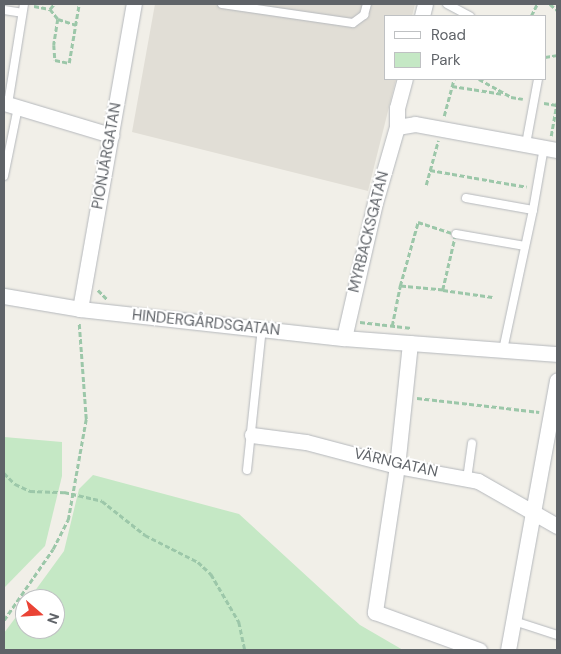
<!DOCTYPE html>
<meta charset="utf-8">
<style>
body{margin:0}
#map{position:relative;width:561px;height:654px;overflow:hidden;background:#f1efe8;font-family:"DM Sans",sans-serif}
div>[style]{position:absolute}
.education>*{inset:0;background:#e1ded6}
.green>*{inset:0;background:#c5e8c5}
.path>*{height:2.5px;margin-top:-1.25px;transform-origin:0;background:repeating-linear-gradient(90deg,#9cc7a9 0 5px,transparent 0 7.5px)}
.roads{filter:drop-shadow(0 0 1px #b5b8bc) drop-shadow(0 0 1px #b5b8bc)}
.service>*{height:8px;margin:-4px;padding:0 4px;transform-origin:4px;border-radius:4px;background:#fff}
.minor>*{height:15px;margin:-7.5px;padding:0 7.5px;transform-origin:7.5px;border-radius:7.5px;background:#fff}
span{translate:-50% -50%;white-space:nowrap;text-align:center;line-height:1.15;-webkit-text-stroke:4px #fff;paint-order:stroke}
.street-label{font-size:15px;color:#5f6368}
.frame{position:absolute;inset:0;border:5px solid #5f6368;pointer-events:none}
.legend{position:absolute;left:384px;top:15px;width:162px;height:65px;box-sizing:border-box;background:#fff;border:1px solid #bfc1c3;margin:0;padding:6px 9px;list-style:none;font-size:15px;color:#5f6368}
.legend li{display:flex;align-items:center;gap:10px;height:25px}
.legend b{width:25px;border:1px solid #bfc1c3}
.north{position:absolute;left:15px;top:589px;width:50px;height:50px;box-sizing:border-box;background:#fff;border:1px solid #bfc1c3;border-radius:50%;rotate:109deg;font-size:14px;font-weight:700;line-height:20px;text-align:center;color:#5f6368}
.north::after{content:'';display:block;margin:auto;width:18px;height:22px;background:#ea4335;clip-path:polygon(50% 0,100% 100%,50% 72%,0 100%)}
</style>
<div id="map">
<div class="education">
<div style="clip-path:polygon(155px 4px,415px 4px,412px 16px,385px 16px,385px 79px,396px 79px,368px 191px,132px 132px)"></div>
</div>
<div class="green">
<div style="clip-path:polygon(4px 437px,62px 442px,62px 476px,45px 546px,4px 588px)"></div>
<div style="clip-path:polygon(93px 475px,239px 514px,360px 625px,403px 650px,4px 650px,4px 633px,25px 605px,25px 629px,55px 629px,55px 599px,29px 599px,64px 551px,79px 489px)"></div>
</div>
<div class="path">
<div style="left:550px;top:4px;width:9px;rotate:41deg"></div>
<div style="left:34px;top:6px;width:16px;rotate:11deg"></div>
<div style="left:50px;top:9px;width:6px;rotate:-51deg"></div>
<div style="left:50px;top:9px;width:13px;rotate:51deg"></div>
<div style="left:58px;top:19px;width:26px;rotate:99deg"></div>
<div style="left:54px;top:45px;width:15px;rotate:86deg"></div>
<div style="left:55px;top:60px;width:14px;rotate:12deg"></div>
<div style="left:69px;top:63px;width:60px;rotate:-80.4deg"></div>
<div style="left:531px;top:16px;width:13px;rotate:-63deg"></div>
<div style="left:58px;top:19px;width:19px;rotate:18deg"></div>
<div style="left:545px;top:57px;width:12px;rotate:-9deg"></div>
<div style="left:479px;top:79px;width:37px;rotate:29deg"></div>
<div style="left:511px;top:97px;width:12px;rotate:9deg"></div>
<div style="left:452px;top:86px;width:52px;rotate:8.9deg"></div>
<div style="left:544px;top:103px;width:13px;rotate:9deg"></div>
<div style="left:444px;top:116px;width:38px;rotate:-75deg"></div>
<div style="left:551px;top:136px;width:34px;rotate:-80deg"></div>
<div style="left:430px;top:170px;width:98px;rotate:9.9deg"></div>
<div style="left:426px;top:185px;width:46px;rotate:-74.7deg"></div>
<div style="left:418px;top:222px;width:40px;rotate:18deg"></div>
<div style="left:456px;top:234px;width:57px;rotate:103.1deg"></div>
<div style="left:443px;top:290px;width:43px;rotate:-174.7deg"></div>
<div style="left:400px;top:286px;width:66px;rotate:-74.3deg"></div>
<div style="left:98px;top:290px;width:13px;rotate:45deg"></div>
<div style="left:443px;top:290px;width:50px;rotate:8deg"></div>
<div style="left:360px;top:322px;width:52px;rotate:6.6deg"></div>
<div style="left:392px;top:326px;width:41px;rotate:-78.7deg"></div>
<div style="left:417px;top:398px;width:123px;rotate:6.5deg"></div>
<div style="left:4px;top:473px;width:16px;rotate:45deg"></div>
<div style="left:15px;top:484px;width:17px;rotate:25deg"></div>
<div style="left:30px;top:491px;width:34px;rotate:2deg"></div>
<div style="left:64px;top:492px;width:39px;rotate:13deg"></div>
<div style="left:102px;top:501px;width:55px;rotate:38.3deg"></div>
<div style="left:145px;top:535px;width:59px;rotate:27deg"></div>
<div style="left:198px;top:562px;width:18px;rotate:43deg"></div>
<div style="left:211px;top:574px;width:56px;rotate:59.7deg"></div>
<div style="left:239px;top:622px;width:29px;rotate:78deg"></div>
<div style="left:4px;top:620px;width:86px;rotate:-55.4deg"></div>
<div style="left:53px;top:549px;width:33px;rotate:-63deg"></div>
<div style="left:68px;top:520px;width:103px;rotate:-79.9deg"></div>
<div style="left:86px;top:419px;width:96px;rotate:-94.2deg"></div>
</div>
<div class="roads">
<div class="service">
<div style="left:222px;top:4px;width:132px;rotate:8.3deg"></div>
<div style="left:353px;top:23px;width:14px;rotate:-36deg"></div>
<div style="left:364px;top:15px;width:11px;rotate:-75deg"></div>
<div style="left:447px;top:4px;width:26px;rotate:28deg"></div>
<div style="left:4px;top:10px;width:18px;rotate:9deg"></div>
<div style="left:8px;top:104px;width:101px;rotate:-80.9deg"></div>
<div style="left:526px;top:144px;width:66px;rotate:-79.5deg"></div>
<div style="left:4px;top:176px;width:70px;rotate:-78.5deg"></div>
<div style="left:466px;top:198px;width:68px;rotate:10.2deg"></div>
<div style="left:533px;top:210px;width:64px;rotate:-80.1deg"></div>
<div style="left:456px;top:234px;width:70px;rotate:9.9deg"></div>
<div style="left:503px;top:350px;width:143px;rotate:-77.9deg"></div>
<div style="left:247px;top:470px;width:143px;rotate:-84deg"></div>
<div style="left:467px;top:479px;width:36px;rotate:-82deg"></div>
<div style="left:514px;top:621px;width:45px;rotate:18deg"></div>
</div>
<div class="minor">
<div style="left:422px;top:16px;width:12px;rotate:-76deg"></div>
<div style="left:4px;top:103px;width:112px;rotate:16.7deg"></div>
<div style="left:397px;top:127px;width:19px;rotate:-90deg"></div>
<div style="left:397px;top:108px;width:30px;rotate:-75deg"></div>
<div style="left:4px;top:296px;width:77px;rotate:9.7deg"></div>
<div style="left:80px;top:309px;width:266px;rotate:6.3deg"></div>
<div style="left:344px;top:338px;width:214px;rotate:4.3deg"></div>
<div style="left:80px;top:309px;width:310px;rotate:-80deg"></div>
<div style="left:344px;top:338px;width:139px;rotate:-77.1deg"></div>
<div style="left:375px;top:203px;width:79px;rotate:-73.9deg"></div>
<div style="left:397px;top:127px;width:18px;rotate:-9deg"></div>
<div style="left:415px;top:124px;width:144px;rotate:10.4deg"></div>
<div style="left:410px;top:343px;width:124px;rotate:96deg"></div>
<div style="left:397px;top:466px;width:148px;rotate:98.6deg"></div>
<div style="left:375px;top:612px;width:111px;rotate:20.1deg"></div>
<div style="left:252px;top:435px;width:54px;rotate:7.4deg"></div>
<div style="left:306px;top:442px;width:94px;rotate:14.8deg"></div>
<div style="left:397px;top:466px;width:82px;rotate:10.5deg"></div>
<div style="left:478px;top:481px;width:91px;rotate:29.7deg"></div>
<div style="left:508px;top:650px;width:274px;rotate:-79.7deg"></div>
</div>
</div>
<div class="street-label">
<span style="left:107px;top:156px;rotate:-80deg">PIONJÄRGATAN</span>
<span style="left:369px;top:232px;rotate:-76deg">MYRBACKSGATAN</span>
<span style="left:206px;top:323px;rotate:6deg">HINDERGÅRDSGATAN</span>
<span style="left:396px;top:463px;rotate:13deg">VÄRNGATAN</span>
</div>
<div class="frame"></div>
<ul class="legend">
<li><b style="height:6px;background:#fff"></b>Road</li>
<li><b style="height:14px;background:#c5e8c5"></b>Park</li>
</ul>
<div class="north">N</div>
</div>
